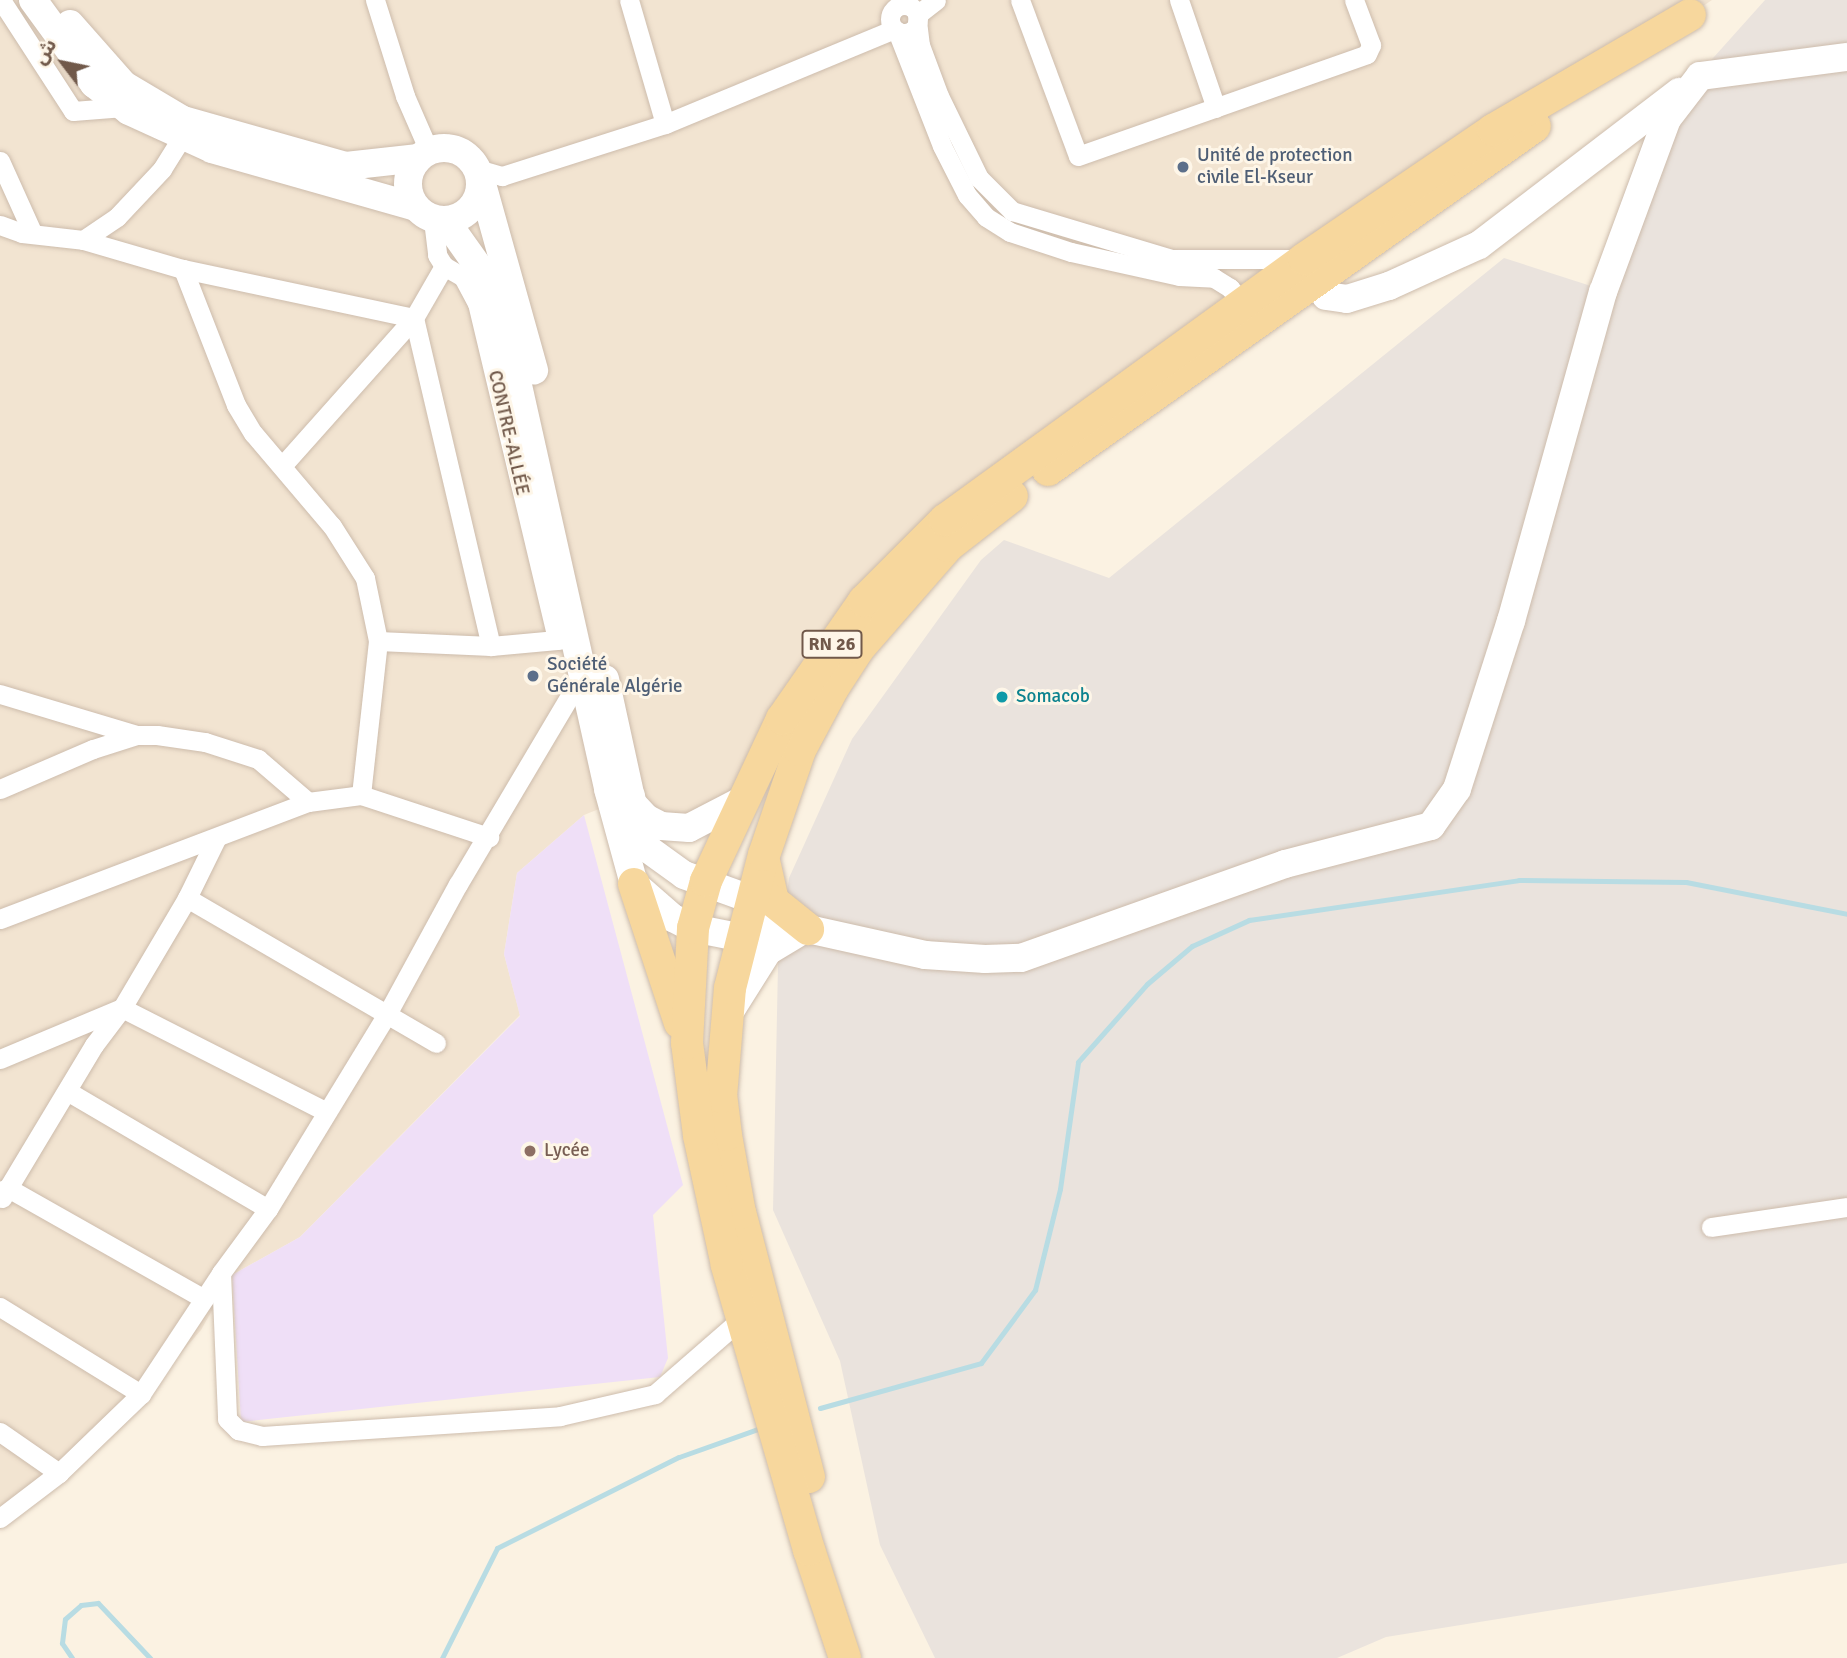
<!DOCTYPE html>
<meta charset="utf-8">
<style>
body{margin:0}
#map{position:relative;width:1847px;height:1658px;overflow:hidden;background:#fbf2e2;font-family:Signika,"Noto Sans Arabic",sans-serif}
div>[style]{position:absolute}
.residential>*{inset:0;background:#f2e4d1}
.industrial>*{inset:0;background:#eae3dd}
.education>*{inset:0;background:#efdff7}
.stream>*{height:5px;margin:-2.5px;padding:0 2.5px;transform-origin:2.5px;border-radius:2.5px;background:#b8dce3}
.roads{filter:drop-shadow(0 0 2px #cdbcac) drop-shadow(0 0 2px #cdbcac)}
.minor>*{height:19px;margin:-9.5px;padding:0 9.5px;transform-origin:9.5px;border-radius:9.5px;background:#fff}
.minor>.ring{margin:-9.5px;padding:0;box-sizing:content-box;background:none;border:19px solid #fff;border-radius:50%}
.secondary>*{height:28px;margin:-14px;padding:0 14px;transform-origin:14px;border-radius:14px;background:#fff}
.secondary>.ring{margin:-14px;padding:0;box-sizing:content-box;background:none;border:28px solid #fff;border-radius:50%}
.primary>*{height:32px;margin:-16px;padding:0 16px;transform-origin:16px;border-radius:16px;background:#f7d79d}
.dots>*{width:19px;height:19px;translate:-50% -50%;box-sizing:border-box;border:4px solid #fef6e8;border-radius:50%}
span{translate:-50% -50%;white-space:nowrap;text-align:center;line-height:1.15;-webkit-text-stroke:6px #fef6e8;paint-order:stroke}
.shield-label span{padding:2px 5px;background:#fef6e8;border:2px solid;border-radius:5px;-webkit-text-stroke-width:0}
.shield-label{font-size:18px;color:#71594a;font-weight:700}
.service-label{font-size:19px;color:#4e5e75}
.left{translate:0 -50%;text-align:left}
.street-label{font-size:19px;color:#71594a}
.culture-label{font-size:19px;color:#0d838f}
.education-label{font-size:19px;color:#785e54}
.north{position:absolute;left:28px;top:28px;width:70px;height:70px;-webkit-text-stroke:5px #fef6e8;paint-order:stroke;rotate:302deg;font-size:19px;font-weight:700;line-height:28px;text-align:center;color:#71594a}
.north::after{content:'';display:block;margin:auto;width:24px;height:32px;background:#71594a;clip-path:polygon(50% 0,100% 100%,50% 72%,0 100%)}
</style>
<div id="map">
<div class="residential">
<div style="clip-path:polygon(0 0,1712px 0,978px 493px,739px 802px,689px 828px,631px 796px,584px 815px,517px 873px,504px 954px,520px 1015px,300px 1237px,232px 1275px,201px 1330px,127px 1415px,0 1529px)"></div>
</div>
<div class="industrial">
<div style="clip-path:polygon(1765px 0,1847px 0,1847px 1563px,1386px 1637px,1337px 1658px,935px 1658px,880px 1545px,840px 1361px,773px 1210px,778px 965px,789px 878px,852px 739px,981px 560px,1004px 540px,1109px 578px,1504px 258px,1591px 286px,1646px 133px)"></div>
</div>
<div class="education">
<div style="clip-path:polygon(584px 815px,683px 1185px,653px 1215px,668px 1358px,660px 1377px,241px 1422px,232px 1275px,300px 1237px,520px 1016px,504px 954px,517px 873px)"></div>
</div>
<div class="stream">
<div style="left:820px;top:1408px;width:167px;rotate:-15.6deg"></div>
<div style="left:981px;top:1363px;width:91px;rotate:-53.5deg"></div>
<div style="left:1035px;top:1290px;width:104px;rotate:-76.1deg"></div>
<div style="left:1060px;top:1189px;width:128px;rotate:-81.9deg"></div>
<div style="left:1078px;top:1062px;width:104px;rotate:-48.5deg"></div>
<div style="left:1147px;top:984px;width:59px;rotate:-40.2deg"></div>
<div style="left:1192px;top:946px;width:63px;rotate:-24.5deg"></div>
<div style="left:1249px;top:920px;width:273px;rotate:-8.4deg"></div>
<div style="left:1519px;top:880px;width:167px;rotate:0.7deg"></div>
<div style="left:1686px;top:882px;width:164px;rotate:11.2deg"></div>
<div style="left:72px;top:1658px;width:18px;rotate:-124deg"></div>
<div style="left:62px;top:1643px;width:24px;rotate:-83deg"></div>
<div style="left:65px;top:1619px;width:21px;rotate:-41deg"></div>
<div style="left:81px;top:1605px;width:17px;rotate:-7deg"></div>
<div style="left:98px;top:1603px;width:76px;rotate:46.6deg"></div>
<div style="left:442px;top:1658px;width:123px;rotate:-63.4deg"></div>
<div style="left:497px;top:1548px;width:203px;rotate:-26.6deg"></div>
<div style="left:679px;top:1457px;width:87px;rotate:-19.5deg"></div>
</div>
<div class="roads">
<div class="minor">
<div style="left:1px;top:0;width:132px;rotate:57deg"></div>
<div style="left:73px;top:111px;width:51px;rotate:-4.5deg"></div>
<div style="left:375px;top:0;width:101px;rotate:72.6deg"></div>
<div style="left:405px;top:96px;width:60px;rotate:66.4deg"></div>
<div style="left:629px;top:0;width:129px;rotate:73.8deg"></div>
<div style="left:1020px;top:0;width:166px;rotate:69.6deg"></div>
<div style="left:1078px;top:156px;width:306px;rotate:-19.4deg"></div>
<div style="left:1367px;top:54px;width:10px;rotate:-66deg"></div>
<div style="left:1371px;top:45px;width:48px;rotate:-110.7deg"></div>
<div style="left:1179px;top:0;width:114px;rotate:71.1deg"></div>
<div class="ring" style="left:890px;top:5px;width:9px;height:9px"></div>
<div style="left:917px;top:15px;width:24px;rotate:-38deg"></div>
<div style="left:917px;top:21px;width:24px;rotate:83deg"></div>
<div style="left:920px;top:45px;width:54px;rotate:69.6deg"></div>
<div style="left:939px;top:96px;width:91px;rotate:64deg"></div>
<div style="left:979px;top:178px;width:47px;rotate:45deg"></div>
<div style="left:1012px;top:211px;width:167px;rotate:16.7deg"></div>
<div style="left:1172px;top:259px;width:131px"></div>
<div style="left:897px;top:31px;width:123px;rotate:68.6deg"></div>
<div style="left:942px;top:146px;width:55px;rotate:63deg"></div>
<div style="left:967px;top:195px;width:29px;rotate:49deg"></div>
<div style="left:986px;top:217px;width:28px;rotate:32deg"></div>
<div style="left:1010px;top:232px;width:64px;rotate:18.2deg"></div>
<div style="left:1071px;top:252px;width:111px;rotate:12.5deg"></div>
<div style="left:1179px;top:276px;width:35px;rotate:3deg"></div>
<div style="left:1214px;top:278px;width:19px;rotate:32deg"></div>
<div style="left:1230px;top:288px;width:22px;rotate:51deg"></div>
<div style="left:0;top:161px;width:80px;rotate:65.7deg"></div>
<div style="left:477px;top:169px;width:26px;rotate:16deg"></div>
<div style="left:502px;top:176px;width:171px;rotate:-17.7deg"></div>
<div style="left:665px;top:124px;width:248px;rotate:-22.5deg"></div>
<div style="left:433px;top:220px;width:35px;rotate:83deg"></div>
<div style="left:437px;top:255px;width:13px;rotate:58deg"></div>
<div style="left:444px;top:266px;width:22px;rotate:30deg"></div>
<div style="left:463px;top:277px;width:30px;rotate:62deg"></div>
<div style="left:477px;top:303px;width:346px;rotate:76.6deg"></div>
<div style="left:557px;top:640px;width:20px;rotate:-9deg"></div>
<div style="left:0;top:225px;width:23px;rotate:20deg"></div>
<div style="left:22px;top:233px;width:61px;rotate:6.5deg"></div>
<div style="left:83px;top:240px;width:41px;rotate:-34.1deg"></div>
<div style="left:117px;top:217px;width:66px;rotate:-46.8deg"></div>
<div style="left:162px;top:169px;width:36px;rotate:-58deg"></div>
<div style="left:83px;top:240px;width:104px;rotate:16.2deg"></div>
<div style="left:183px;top:269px;width:236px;rotate:12deg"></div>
<div style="left:414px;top:318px;width:337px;rotate:76.8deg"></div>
<div style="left:183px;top:269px;width:146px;rotate:68.7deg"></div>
<div style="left:236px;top:405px;width:33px;rotate:59deg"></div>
<div style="left:253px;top:433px;width:122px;rotate:49.7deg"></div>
<div style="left:332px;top:526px;width:62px;rotate:57.6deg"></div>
<div style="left:365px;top:578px;width:64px;rotate:78.3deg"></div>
<div style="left:378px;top:641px;width:155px;rotate:96.3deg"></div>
<div style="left:282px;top:466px;width:198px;rotate:-48.3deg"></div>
<div style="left:414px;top:318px;width:60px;rotate:-60deg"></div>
<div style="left:378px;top:641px;width:113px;rotate:2.5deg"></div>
<div style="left:491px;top:646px;width:66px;rotate:-5.2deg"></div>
<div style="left:584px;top:672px;width:247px;rotate:120.7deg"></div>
<div style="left:458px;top:884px;width:148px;rotate:118.6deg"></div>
<div style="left:387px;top:1014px;width:228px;rotate:121.4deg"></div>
<div style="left:268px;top:1209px;width:79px;rotate:126.3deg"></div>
<div style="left:221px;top:1273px;width:146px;rotate:87.6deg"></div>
<div style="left:227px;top:1419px;width:16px;rotate:45deg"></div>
<div style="left:238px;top:1430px;width:25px;rotate:14deg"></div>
<div style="left:262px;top:1436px;width:299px;rotate:-3.8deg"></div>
<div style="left:560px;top:1416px;width:98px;rotate:-13deg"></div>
<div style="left:655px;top:1394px;width:114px;rotate:-41.1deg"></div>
<div style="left:0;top:694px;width:143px;rotate:16.7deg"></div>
<div style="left:0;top:789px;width:101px;rotate:-23.3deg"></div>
<div style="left:93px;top:749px;width:46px;rotate:-17.7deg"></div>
<div style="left:137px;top:735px;width:20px"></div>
<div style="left:157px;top:735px;width:49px;rotate:8.3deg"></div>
<div style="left:205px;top:742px;width:56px;rotate:17.8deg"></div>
<div style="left:258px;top:759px;width:66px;rotate:40.7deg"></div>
<div style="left:187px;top:898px;width:288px;rotate:30.2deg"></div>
<div style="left:0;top:919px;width:329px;rotate:-20.8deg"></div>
<div style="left:308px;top:802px;width:53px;rotate:-7.5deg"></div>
<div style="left:361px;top:795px;width:135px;rotate:18.2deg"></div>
<div style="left:0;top:1059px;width:132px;rotate:-22.7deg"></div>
<div style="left:122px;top:1008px;width:228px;rotate:26.9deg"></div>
<div style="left:67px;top:1091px;width:233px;rotate:30.4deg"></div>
<div style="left:0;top:1191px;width:9px;rotate:-21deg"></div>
<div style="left:8px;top:1188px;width:167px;rotate:-59deg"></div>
<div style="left:94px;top:1045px;width:46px;rotate:-52.9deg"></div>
<div style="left:122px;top:1008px;width:128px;rotate:-59.4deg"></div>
<div style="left:187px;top:898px;width:66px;rotate:-63.8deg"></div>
<div style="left:2px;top:1198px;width:12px;rotate:-59deg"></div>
<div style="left:8px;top:1188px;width:225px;rotate:29.5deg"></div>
<div style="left:1711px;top:1227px;width:137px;rotate:-8.4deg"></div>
<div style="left:0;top:1307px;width:166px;rotate:31.7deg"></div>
<div style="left:0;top:1432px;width:72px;rotate:34.8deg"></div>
<div style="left:0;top:1518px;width:74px;rotate:-37.3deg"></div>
<div style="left:59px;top:1473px;width:114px;rotate:-43.9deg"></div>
<div style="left:141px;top:1394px;width:145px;rotate:-56.5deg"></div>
</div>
<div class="secondary">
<div style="left:33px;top:0;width:104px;rotate:54deg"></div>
<div style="left:94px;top:84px;width:44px;rotate:37.6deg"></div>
<div style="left:129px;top:111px;width:91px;rotate:24.6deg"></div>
<div style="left:212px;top:149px;width:211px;rotate:15.9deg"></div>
<div style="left:70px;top:24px;width:81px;rotate:48.5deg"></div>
<div style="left:124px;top:85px;width:69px;rotate:30.7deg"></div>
<div style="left:183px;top:120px;width:169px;rotate:15.8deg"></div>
<div style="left:346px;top:166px;width:73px;rotate:-6.3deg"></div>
<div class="ring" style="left:408px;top:148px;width:44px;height:44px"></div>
<div style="left:479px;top:173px;width:205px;rotate:74.4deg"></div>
<div style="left:446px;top:221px;width:67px;rotate:54.7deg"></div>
<div style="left:485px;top:276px;width:82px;rotate:71.6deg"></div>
<div style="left:511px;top:354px;width:446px;rotate:77.4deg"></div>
<div style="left:608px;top:789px;width:98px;rotate:74.7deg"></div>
<div style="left:634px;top:884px;width:52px;rotate:41.1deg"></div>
<div style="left:673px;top:918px;width:22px;rotate:27deg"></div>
<div style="left:693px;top:928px;width:51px;rotate:11.3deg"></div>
<div style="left:743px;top:938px;width:66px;rotate:-7.9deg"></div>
<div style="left:1322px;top:279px;width:17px;rotate:77deg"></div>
<div style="left:1326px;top:296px;width:21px;rotate:8deg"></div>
<div style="left:1347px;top:299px;width:44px;rotate:-17.2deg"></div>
<div style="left:1389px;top:286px;width:99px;rotate:-24.5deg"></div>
<div style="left:1479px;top:245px;width:252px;rotate:-37.4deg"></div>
<div style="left:605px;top:679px;width:127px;rotate:77.7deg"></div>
<div style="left:632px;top:803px;width:21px;rotate:47deg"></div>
<div style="left:646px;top:818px;width:17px;rotate:28deg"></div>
<div style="left:661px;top:826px;width:28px;rotate:4deg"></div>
<div style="left:689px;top:828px;width:56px;rotate:-27.5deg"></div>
<div style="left:631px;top:796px;width:39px;rotate:80deg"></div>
<div style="left:638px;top:834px;width:18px;rotate:56deg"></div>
<div style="left:648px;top:849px;width:44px;rotate:35.8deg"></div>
<div style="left:684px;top:875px;width:73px;rotate:19.9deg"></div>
<div style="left:753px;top:900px;width:62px;rotate:27.8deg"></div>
<div style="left:808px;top:929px;width:120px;rotate:12.5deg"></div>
<div style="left:925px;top:955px;width:60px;rotate:3.8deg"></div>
<div style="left:985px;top:959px;width:36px;rotate:-2deg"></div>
<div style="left:1021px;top:958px;width:280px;rotate:-19.6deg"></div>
<div style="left:1285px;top:864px;width:151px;rotate:-14.6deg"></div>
<div style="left:1431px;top:826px;width:45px;rotate:-54.9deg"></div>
<div style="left:1457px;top:789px;width:176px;rotate:-72.2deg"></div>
<div style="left:1511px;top:621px;width:342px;rotate:-74.4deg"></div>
<div style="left:1603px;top:292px;width:184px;rotate:-69.7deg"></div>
<div style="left:1667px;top:119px;width:54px;rotate:-52.5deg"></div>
<div style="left:1700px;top:76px;width:148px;rotate:-7.4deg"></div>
<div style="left:727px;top:1016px;width:77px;rotate:-57.8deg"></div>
<div style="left:768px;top:951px;width:33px;rotate:-31deg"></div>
</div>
<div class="primary">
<div style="left:1048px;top:470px;width:596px;rotate:-35.24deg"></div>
<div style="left:764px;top:861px;width:41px;rotate:77.3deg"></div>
<div style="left:773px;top:901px;width:45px;rotate:38.7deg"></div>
<div style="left:634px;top:884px;width:146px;rotate:71.7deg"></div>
<div style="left:809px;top:1477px;width:273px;rotate:-104.6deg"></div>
<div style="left:740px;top:1213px;width:79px;rotate:-100.2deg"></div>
<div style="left:726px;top:1135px;width:38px;rotate:-97deg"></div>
<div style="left:721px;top:1097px;width:109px;rotate:-85.3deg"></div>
<div style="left:730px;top:988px;width:137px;rotate:-75.7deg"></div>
<div style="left:764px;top:855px;width:111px;rotate:-71.1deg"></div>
<div style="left:800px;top:750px;width:70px;rotate:-62deg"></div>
<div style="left:833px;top:688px;width:48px;rotate:-57deg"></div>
<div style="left:859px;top:648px;width:135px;rotate:-48.9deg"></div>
<div style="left:948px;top:546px;width:81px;rotate:-38deg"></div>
<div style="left:845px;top:1658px;width:114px;rotate:-108.4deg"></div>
<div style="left:809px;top:1550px;width:297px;rotate:-106.1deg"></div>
<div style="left:727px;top:1265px;width:133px;rotate:-102.2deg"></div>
<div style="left:699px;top:1135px;width:93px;rotate:-97.4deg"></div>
<div style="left:687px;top:1043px;width:115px;rotate:-87deg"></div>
<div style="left:693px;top:928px;width:49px;rotate:-74.5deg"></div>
<div style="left:706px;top:881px;width:179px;rotate:-64.9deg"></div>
<div style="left:782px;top:719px;width:144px;rotate:-55.2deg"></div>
<div style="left:864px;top:601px;width:115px;rotate:-45deg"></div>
<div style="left:945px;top:520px;width:444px;rotate:-36deg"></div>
<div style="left:1304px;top:259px;width:229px;rotate:-34.3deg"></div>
<div style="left:1493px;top:130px;width:228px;rotate:-30.3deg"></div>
</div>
</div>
<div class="dots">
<div style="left:1183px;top:167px;background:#5c6f8a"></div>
<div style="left:533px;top:676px;background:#5c6f8a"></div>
<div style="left:1002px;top:697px;background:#0f9aa8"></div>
<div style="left:530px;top:1151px;background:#8d6e63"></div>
</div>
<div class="shield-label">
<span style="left:832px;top:644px">RN 26</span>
</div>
<div class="service-label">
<span class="left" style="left:1197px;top:167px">Unité de protection<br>civile El-Kseur</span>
<span class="left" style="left:547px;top:676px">Société<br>Générale Algérie</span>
</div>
<div class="street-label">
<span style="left:508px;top:433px;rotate:77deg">CONTRE-ALLÉE</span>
</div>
<div class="culture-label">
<span class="left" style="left:1016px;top:697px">Somacob</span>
</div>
<div class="education-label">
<span class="left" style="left:544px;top:1151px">Lycée</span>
</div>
<div class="north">ش</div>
</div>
